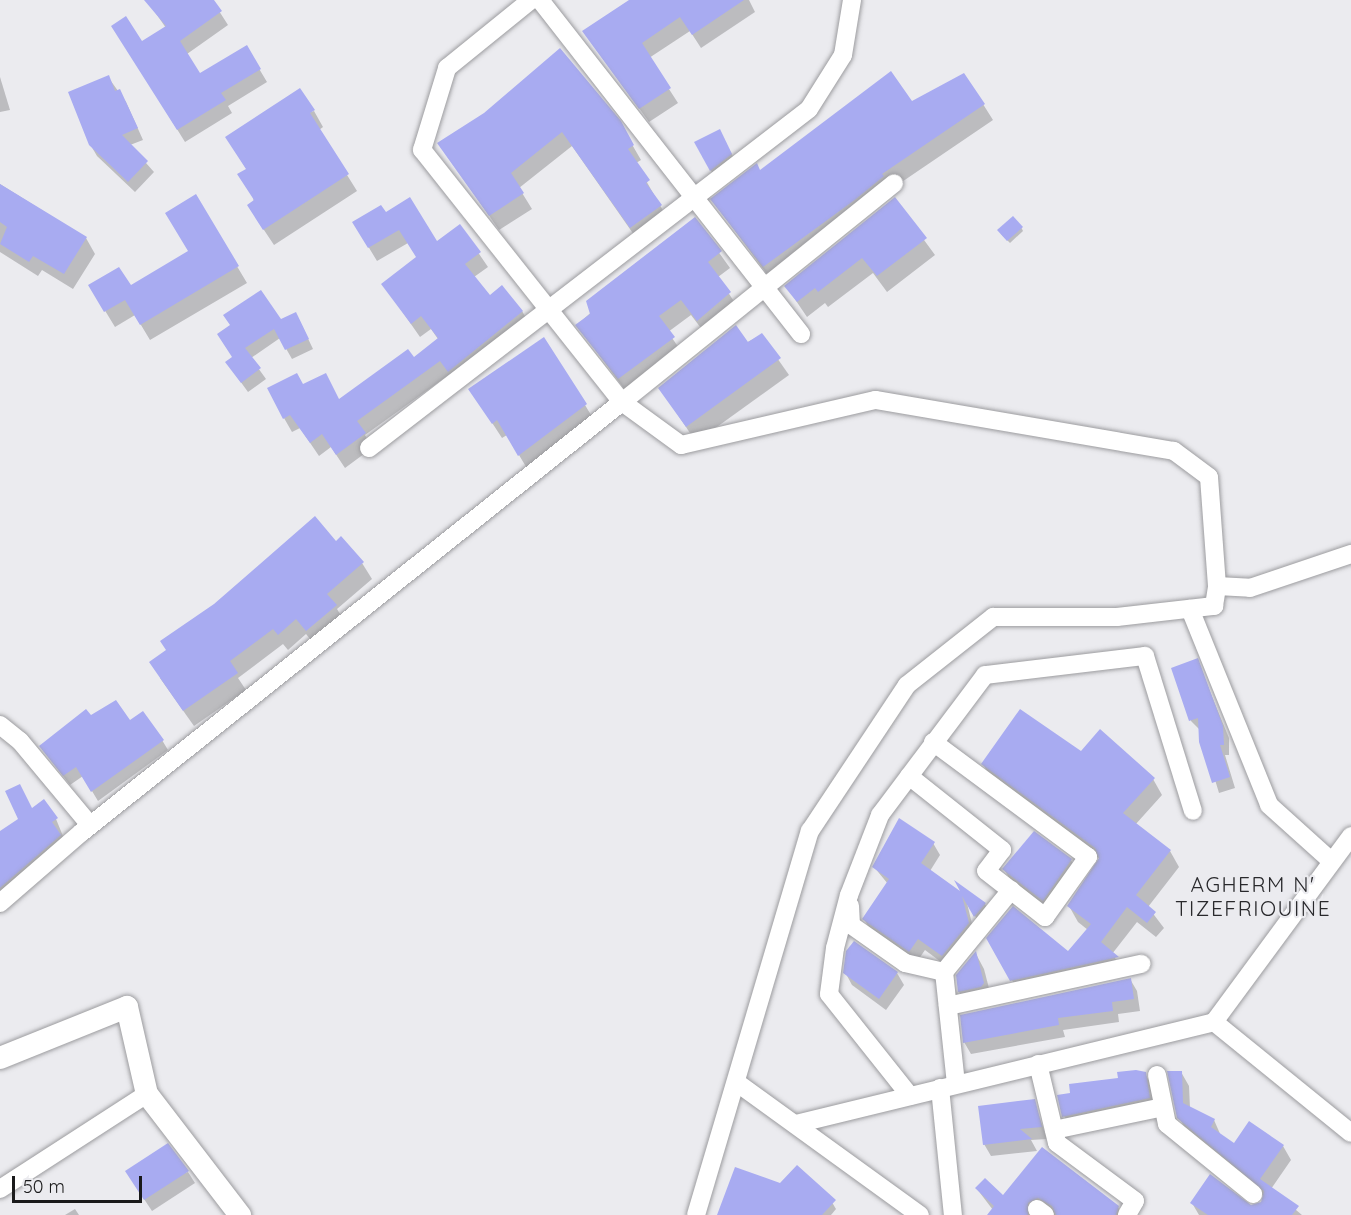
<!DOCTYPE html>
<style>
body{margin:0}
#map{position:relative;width:1351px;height:1215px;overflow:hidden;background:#ebebef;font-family:Quicksand,sans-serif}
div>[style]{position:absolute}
.shadow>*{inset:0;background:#0003}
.building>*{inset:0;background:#a8abf1}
.roads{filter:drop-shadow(0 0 2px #9c9c9f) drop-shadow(0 0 2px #9c9c9f)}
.minor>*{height:18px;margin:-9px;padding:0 9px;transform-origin:9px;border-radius:9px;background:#fff}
.tertiary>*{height:22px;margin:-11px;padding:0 11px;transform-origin:11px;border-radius:11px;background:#fff}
span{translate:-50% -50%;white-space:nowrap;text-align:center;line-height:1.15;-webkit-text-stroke:4.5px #ebebef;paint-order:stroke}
.neighbourhood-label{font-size:21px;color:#29292c;letter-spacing:1.5px}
.scale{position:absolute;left:12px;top:1176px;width:130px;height:27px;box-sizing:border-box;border:3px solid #1a1a1b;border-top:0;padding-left:8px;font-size:18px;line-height:21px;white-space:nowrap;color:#1a1a1b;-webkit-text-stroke:4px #ebebef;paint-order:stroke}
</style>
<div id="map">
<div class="shadow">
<div style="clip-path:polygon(150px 0,212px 0,228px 25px,187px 54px,199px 75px,246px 47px,267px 82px,228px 106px,232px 113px,185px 142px,121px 39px,141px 43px,166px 28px,148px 2px)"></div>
<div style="clip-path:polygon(630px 0,749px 0,755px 12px,701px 48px,690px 31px,649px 58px,678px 103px,649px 122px,584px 31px)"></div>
<div style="clip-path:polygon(964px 74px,993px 120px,890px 190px,773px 282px,712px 200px,760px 172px,912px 103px)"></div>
<div style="clip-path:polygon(0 77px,10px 110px,0 112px)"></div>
<div style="clip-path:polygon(108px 77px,126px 102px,143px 140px,130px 145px,154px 172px,135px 192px,97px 156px,90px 144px)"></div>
<div style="clip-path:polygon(314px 111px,323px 127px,319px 130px,357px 191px,274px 245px,258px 221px,247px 170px,227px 138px)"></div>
<div style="clip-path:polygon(619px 122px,641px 160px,636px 163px,669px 221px,639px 242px,572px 146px,519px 188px,532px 209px,499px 230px,439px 143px)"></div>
<div style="clip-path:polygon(719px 131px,736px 162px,715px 178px,696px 143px)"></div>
<div style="clip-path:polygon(0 184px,86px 238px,95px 254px,73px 289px,42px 270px,38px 276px,0 252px)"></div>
<div style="clip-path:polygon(195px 196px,247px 283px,150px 340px,135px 315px,115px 327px,90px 286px,130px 287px,190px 252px)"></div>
<div style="clip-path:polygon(894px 199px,935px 255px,887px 292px,873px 273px,828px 307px,825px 303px,807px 317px,786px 286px)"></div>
<div style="clip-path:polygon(385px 214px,437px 244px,460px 226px,488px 267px,474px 277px,489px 297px,522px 311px,530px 325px,457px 385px,450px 374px,365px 435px,372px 448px,345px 468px,331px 447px,319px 456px,300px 428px,292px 432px,284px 418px,303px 386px,339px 401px,414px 359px,438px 339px,431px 329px,420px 337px,383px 284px,418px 258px,408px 243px,377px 261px,354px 223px)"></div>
<div style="clip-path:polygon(695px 219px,730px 268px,718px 277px,739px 309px,707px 336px,691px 315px,668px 332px,683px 354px,628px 394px,577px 325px)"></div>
<div style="clip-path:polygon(1021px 227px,1023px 231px,1010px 243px,1001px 234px)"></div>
<div style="clip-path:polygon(281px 321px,301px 324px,313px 349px,292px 359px,280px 338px,251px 358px,266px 379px,248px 392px,227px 363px,234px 358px,224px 344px)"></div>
<div style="clip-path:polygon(761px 335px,789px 375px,696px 442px,660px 388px)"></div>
<div style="clip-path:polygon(470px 389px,585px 405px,594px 420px,528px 470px,507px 435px,502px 438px)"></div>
<div style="clip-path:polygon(336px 543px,362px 563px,372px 579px,337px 609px,345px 622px,316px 646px,306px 634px,288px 650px,283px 644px,238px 678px,246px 690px,194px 726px,160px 678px)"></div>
<div style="clip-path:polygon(1197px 660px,1229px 738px,1229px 755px,1225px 755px,1235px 788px,1219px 793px,1200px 730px,1191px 721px,1173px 669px)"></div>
<div style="clip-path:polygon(90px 717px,130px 723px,162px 740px,168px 750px,98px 801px,83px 776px,70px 785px,41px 747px)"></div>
<div style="clip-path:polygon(1081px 753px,1153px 779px,1162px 795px,1135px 825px,1170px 851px,1179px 867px,1148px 907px,1164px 928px,1156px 937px,1137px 922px,1112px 954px,1126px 973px,1021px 996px,988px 938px,1069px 953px,1088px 930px,1078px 922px,1069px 906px,1100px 859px,992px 780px,983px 764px)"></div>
<div style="clip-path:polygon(32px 810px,56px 819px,69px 851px,0 913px,0 833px)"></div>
<div style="clip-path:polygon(1034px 833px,1071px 860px,1078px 872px,1050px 912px,1011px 881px,1004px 869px)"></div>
<div style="clip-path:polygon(933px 843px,940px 855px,930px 871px,965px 897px,985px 904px,992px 916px,982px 927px,967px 903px,975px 936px,949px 968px,925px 950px,916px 963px,871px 931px,864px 919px,888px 884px,874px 867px)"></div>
<div style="clip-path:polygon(854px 943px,897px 973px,904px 985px,886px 1010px,852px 985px,845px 972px)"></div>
<div style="clip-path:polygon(976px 954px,984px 969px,992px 1000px,969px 1008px,959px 992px,957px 976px)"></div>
<div style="clip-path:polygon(1130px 979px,1137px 991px,1140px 1011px,1118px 1014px,1119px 1022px,1063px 1030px,1065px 1037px,971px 1054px,964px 1042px)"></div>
<div style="clip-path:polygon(1181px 1072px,1189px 1086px,1190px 1108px,1214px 1120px,1221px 1136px,1234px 1145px,1250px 1123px,1283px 1146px,1291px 1160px,1271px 1189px,1302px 1215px,1199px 1215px,1192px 1203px,1250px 1207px,1263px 1203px,1264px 1196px,1187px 1132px,1179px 1117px)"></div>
<div style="clip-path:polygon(1145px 1074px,1155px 1090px,1159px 1114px,1073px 1132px,1064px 1116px,1072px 1094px)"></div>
<div style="clip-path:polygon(1034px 1101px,1047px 1139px,1031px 1140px,1037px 1151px,991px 1156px,984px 1144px)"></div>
<div style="clip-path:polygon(1042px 1149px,1118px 1207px,1122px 1215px,989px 1215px,993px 1210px,977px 1189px,1003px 1197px)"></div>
<div style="clip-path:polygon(188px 1172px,195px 1183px,152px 1211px,134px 1184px)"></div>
<div style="clip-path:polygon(780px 1185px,827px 1194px,836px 1209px,831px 1215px,719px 1215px)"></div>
<div style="clip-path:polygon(75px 1209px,79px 1215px,65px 1215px)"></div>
</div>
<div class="building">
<div style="clip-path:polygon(144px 0,214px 0,222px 11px,180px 41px,200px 73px,247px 45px,261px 69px,221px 93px,226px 100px,177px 130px,111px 26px,126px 16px,142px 41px,166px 26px)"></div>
<div style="clip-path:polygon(629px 0,744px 0,692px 35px,680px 17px,642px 43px,671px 88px,639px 109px,582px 31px)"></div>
<div style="clip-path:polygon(560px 48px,621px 121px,634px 145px,628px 149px,650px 180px,646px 183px,662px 205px,630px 228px,562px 132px,511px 173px,524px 193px,489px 216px,437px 143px,484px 113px)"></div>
<div style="clip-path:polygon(891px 71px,912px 101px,964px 73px,985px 104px,882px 174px,884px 176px,856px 199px,763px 267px,710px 199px,757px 163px,760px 170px)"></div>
<div style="clip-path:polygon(109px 75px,115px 91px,120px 89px,138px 128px,122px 135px,148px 161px,128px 182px,89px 145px,68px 92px)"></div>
<div style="clip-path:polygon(300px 88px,315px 110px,310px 113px,349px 174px,263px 230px,247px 205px,254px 200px,237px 174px,246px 169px,225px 137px)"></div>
<div style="clip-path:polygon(720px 129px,732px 154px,710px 171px,694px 142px)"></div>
<div style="clip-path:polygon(0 184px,87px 237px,64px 274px,33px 256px,29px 262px,0 244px,7px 227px,0 222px)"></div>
<div style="clip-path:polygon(196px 194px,239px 266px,140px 325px,125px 300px,104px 312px,88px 285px,119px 267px,131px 285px,188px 251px,165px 213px)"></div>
<div style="clip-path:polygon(410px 197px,437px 241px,460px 224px,481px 252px,465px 264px,490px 295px,502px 285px,523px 311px,448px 372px,440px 361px,357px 421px,366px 433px,336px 455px,322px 434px,310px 443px,290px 415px,283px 419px,267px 388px,297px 373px,303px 384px,326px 373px,339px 399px,408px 349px,414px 357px,438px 338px,421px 316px,411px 324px,381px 284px,416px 257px,399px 230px,368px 248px,352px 222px,381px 205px,386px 212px)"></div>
<div style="clip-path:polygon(895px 197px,927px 238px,877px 276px,862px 258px,818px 292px,815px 288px,797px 302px,784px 286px)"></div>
<div style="clip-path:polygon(1013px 216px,1023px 227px,1007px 241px,997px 230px)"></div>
<div style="clip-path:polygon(695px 217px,722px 251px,708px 262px,731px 292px,697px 321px,681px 300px,659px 316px,675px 337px,618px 379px,575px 325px,590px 314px,586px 301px)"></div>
<div style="clip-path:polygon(261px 290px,281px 319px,296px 312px,309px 339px,285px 350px,274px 329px,245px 348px,261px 368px,241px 383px,225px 362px,232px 357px,217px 334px,230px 325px,223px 315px)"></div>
<div style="clip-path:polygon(736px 325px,748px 342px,762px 333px,781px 358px,686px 427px,658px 388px)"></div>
<div style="clip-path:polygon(544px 337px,587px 404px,518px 456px,497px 420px,492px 424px,468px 389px)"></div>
<div style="clip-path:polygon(315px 516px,336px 541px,341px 536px,364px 562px,327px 594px,337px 605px,306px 631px,296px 619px,278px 635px,273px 629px,230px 661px,238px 673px,183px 711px,149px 662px,166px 650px,160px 641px,214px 604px)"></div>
<div style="clip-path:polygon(1198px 658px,1223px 726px,1224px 745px,1220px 745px,1230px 777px,1212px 783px,1199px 742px,1198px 718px,1189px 721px,1171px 668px)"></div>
<div style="clip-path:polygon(116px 700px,130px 720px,143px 711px,164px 740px,91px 792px,76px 767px,63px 776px,39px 746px,86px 709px,91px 715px)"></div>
<div style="clip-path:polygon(1020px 709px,1081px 751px,1100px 729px,1155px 778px,1123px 813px,1171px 850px,1136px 895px,1156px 912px,1147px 923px,1127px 907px,1101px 942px,1119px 957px,1010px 981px,986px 938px,1013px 906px,1068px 951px,1091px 924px,1067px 906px,1099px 858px,1095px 848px,981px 764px)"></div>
<div style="clip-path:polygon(20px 784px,32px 808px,44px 799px,58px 818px,52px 822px,61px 835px,0 888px,0 831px,18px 819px,5px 791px)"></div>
<div style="clip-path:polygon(899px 818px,935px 842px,921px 863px,960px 891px,954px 880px,986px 903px,974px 917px,962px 896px,969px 923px,942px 956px,918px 939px,909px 952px,862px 919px,889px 879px,872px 867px)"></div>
<div style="clip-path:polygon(1034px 831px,1072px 859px,1043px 901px,1002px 869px)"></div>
<div style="clip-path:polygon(854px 941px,898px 972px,879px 999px,843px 973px,846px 951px)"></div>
<div style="clip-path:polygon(976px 951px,984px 983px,981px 987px,958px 992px,956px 975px)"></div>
<div style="clip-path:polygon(1131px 978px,1134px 999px,1112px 1002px,1113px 1011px,1058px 1018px,1059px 1025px,963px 1043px,960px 1015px)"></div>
<div style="clip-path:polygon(1136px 1070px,1146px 1072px,1150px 1098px,1062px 1117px,1057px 1095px,1070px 1093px,1069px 1084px,1118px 1078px,1117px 1072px)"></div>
<div style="clip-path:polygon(1167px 1071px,1182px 1071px,1183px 1103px,1215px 1119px,1211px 1127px,1234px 1143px,1249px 1121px,1284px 1145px,1260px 1179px,1299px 1206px,1292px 1215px,1208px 1215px,1190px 1203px,1210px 1174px,1251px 1205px,1261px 1202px,1264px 1191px,1177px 1118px)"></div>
<div style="clip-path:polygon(1035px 1099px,1042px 1127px,1020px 1129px,1032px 1139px,983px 1145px,978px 1106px)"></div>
<div style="clip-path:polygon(168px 1143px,189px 1171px,144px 1200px,125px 1171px)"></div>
<div style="clip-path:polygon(1042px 1147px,1119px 1206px,1116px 1215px,1056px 1215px,1052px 1206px,1038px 1198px,1028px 1203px,1028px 1215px,987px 1215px,994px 1206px,975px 1188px,985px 1178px,1003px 1195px)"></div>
<div style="clip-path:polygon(797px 1165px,836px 1200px,822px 1215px,717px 1215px,735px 1167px,780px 1183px)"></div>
</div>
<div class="roads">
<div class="minor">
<div style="left:540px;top:0;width:424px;rotate:52deg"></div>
<div style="left:369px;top:448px;width:555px;rotate:-37.61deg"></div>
<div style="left:809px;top:109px;width:64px;rotate:-57.8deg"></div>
<div style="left:843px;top:55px;width:56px;rotate:-80.7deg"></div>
<div style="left:1217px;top:586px;width:33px;rotate:3deg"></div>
<div style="left:1250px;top:588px;width:107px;rotate:-18.6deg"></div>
<div style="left:1190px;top:609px;width:211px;rotate:68deg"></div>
<div style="left:1269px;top:805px;width:82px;rotate:42deg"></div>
<div style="left:0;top:725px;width:26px;rotate:39deg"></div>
<div style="left:20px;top:741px;width:109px;rotate:50.2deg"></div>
<div style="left:909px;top:776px;width:119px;rotate:38.5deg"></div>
<div style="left:1002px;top:850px;width:26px;rotate:127deg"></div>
<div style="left:986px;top:871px;width:75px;rotate:37.9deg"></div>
<div style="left:1045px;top:917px;width:74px;rotate:-54.4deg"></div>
<div style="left:1088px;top:857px;width:193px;rotate:-143.4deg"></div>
<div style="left:0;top:903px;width:108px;rotate:-40.9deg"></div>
<div style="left:82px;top:832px;width:690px;rotate:-38.53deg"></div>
<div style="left:622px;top:402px;width:322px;rotate:-128.4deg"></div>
<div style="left:422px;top:150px;width:86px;rotate:-73deg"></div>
<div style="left:447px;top:68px;width:108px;rotate:-39deg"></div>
<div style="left:850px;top:906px;width:19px;rotate:87deg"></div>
<div style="left:851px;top:925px;width:66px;rotate:35.1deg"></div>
<div style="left:905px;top:963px;width:40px;rotate:13deg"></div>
<div style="left:948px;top:1006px;width:198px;rotate:-12.3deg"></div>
<div style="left:1214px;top:1022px;width:176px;rotate:39deg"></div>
<div style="left:1038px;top:1064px;width:81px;rotate:76.5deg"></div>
<div style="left:1057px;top:1143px;width:97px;rotate:36.6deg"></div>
<div style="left:1135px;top:1201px;width:16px;rotate:120deg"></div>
<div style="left:1157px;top:1075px;width:50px;rotate:78.5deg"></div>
<div style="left:1167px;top:1124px;width:111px;rotate:39.1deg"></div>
<div style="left:736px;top:1082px;width:227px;rotate:35.9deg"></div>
<div style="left:956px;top:1084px;width:113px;rotate:-96.1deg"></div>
<div style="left:944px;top:972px;width:106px;rotate:-50.7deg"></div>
<div style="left:940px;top:1088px;width:128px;rotate:84.2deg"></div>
<div style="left:910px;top:1096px;width:130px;rotate:-128.5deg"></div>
<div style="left:829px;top:994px;width:46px;rotate:-82.6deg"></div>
<div style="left:835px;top:948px;width:55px;rotate:-75.2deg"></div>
<div style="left:849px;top:895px;width:86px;rotate:-68.8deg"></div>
<div style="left:880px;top:815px;width:175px;rotate:-53.1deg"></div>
<div style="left:985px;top:675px;width:161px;rotate:-6.8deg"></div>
<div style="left:1145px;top:656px;width:162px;rotate:72.8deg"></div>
<div style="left:796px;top:1124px;width:430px;rotate:-13.7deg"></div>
<div style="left:1214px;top:1022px;width:231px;rotate:-53.6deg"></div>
<div style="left:1054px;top:1130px;width:111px;rotate:-11.9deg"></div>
<div style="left:0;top:1189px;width:175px;rotate:-32.9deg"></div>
<div style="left:1037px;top:1209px;width:10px;rotate:37deg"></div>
<div style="left:696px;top:1215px;width:401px;rotate:-73.5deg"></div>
<div style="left:810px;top:831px;width:175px;rotate:-56.4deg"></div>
<div style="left:907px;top:685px;width:110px;rotate:-38.3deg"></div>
<div style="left:993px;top:617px;width:124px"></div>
<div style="left:1117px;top:617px;width:98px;rotate:-6.5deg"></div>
<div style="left:1214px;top:606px;width:20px;rotate:-81deg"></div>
<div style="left:1217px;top:586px;width:109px;rotate:-94.2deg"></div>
<div style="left:1209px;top:477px;width:44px;rotate:-143.4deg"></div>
<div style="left:1174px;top:451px;width:303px;rotate:-170.3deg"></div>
<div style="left:875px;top:400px;width:199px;rotate:166.9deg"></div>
<div style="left:681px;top:445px;width:73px;rotate:-143.9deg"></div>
<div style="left:622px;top:402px;width:349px;rotate:-38.8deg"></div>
</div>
<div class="tertiary">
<div style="left:0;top:1058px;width:137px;rotate:-21.9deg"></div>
<div style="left:127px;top:1007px;width:89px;rotate:77.1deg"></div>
<div style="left:147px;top:1094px;width:153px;rotate:52.5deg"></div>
</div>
</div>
<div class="neighbourhood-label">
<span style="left:1253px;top:896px">AGHERM N'<br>TIZEFRIOUINE</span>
</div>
<div class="scale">50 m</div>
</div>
